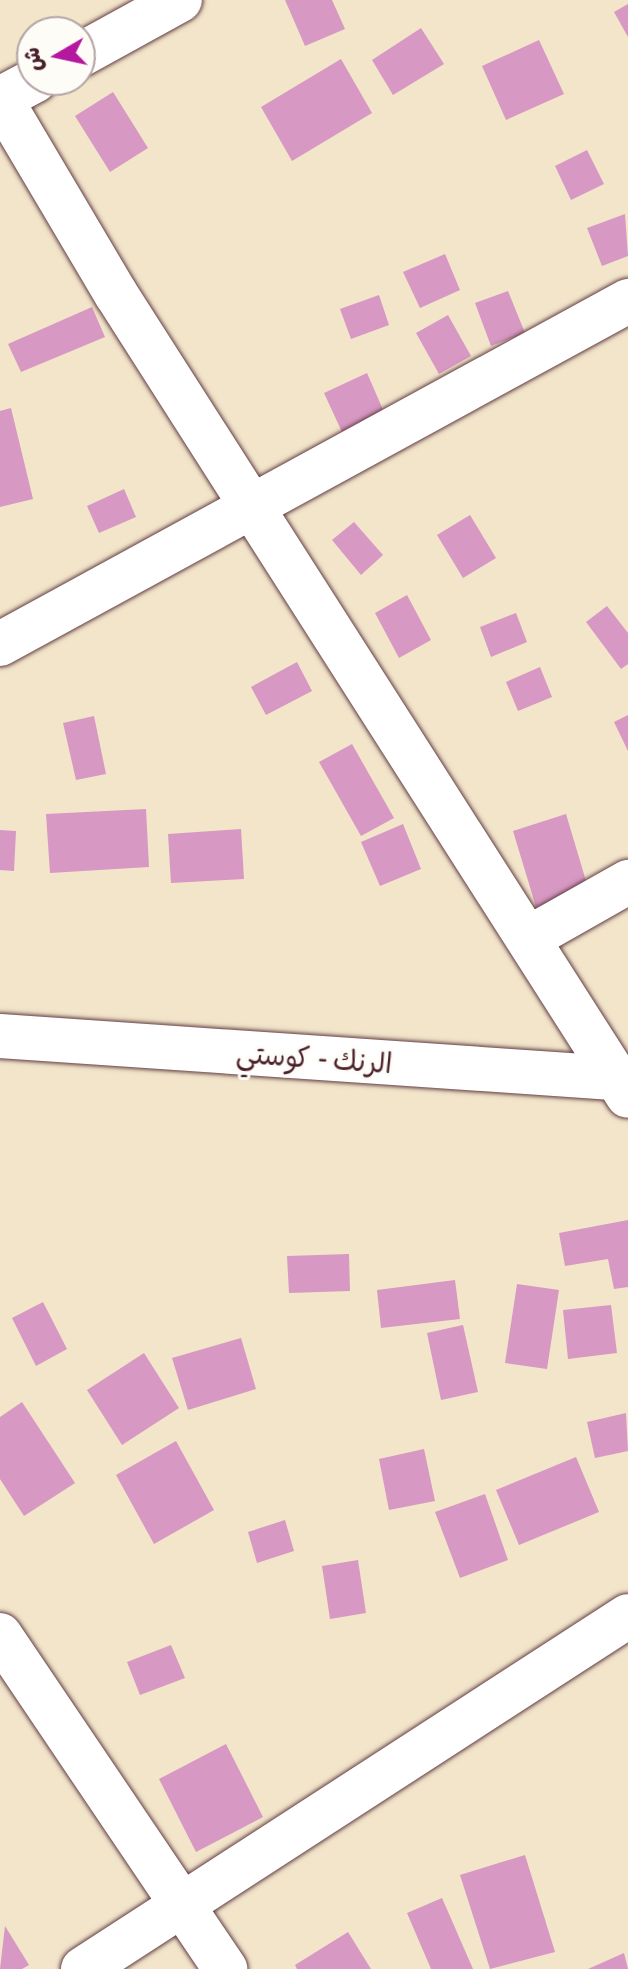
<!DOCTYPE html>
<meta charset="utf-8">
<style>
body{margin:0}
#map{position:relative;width:628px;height:1969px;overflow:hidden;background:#f2e5ca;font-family:"Balsamiq Sans","Playpen Sans Arabic",sans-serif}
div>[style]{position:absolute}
.building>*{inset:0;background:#d798c3}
.roads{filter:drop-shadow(0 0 2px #633d43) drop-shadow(0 0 2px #633d43)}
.minor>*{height:44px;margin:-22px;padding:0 22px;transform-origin:22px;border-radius:22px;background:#fff}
.major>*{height:44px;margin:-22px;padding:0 22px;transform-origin:22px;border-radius:22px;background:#fff}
span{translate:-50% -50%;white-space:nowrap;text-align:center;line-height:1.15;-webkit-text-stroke:6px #fdfcf7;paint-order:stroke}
.street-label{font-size:28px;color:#4a1f2b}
.north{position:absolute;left:16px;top:16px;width:80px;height:80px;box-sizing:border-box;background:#fdfcf7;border:2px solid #b5a4a5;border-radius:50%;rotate:261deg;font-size:22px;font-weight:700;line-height:32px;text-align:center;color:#4a1f2b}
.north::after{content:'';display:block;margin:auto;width:28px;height:36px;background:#b5179e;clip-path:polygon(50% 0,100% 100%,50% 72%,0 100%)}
</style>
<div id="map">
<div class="building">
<div style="clip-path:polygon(285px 0,332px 0,345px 29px,305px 46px)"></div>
<div style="clip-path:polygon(628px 4px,628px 37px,614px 12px)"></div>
<div style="clip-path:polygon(421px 28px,444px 64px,393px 95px,372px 60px)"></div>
<div style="clip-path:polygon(539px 40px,564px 94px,506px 120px,482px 66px)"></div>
<div style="clip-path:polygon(341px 59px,372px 113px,292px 161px,261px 107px)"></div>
<div style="clip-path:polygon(113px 92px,148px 148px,110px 172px,75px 116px)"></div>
<div style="clip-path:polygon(587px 150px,604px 184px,571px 200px,555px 166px)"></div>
<div style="clip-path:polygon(625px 214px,628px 256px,602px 266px,587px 228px)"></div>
<div style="clip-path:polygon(445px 254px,460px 290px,420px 308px,403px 272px)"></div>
<div style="clip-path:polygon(508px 291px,525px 333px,491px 346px,475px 303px)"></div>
<div style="clip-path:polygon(379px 295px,389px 325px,351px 339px,340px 309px)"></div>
<div style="clip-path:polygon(92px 307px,105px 337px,21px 372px,8px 344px)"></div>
<div style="clip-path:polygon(448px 315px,471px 356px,439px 374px,416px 333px)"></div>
<div style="clip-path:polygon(367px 373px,384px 412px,342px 432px,324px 393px)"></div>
<div style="clip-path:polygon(11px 408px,33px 499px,0 507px,0 411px)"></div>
<div style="clip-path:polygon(124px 489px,136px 517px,99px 533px,87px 506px)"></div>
<div style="clip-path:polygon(470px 515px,496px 558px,463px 578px,437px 535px)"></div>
<div style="clip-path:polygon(354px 522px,383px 555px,361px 575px,332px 540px)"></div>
<div style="clip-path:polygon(407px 595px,431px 640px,399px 658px,375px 613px)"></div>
<div style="clip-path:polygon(607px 606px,628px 633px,628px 664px,621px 669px,586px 622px)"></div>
<div style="clip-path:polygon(516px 613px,527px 642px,491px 657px,480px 627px)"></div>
<div style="clip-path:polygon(297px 662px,312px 691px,266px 715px,251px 687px)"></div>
<div style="clip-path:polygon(540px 667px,552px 697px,518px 711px,506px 682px)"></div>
<div style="clip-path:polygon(628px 715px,628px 751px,614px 722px)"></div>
<div style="clip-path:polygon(94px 716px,106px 774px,76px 780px,63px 723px)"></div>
<div style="clip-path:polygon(352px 744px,394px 818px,361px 836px,319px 762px)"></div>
<div style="clip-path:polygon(146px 809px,149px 867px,50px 873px,46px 814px)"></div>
<div style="clip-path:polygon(566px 814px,589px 891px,536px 907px,513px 831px)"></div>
<div style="clip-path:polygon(403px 824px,421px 869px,380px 886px,361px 842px)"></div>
<div style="clip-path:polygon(241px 829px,244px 879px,171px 883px,168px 834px)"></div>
<div style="clip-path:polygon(0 830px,16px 831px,14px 871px,0 870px)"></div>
<div style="clip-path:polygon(628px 1220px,628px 1287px,614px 1289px,608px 1259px,565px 1266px,559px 1233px)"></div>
<div style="clip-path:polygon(349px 1254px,350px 1291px,289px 1293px,287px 1256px)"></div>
<div style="clip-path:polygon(455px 1280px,460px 1319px,381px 1328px,377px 1290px)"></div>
<div style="clip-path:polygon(517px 1284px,559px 1290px,547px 1369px,505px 1363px)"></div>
<div style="clip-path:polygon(43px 1302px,67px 1349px,36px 1366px,12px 1318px)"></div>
<div style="clip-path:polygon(611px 1305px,617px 1353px,568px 1359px,563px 1310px)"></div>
<div style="clip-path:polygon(463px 1325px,478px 1392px,441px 1400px,427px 1333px)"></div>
<div style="clip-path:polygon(241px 1338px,256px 1389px,188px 1410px,172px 1358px)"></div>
<div style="clip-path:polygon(144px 1353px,179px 1408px,122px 1445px,87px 1390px)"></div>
<div style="clip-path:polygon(22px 1402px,75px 1483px,24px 1516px,0 1479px,0 1417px)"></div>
<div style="clip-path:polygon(626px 1413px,628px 1451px,595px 1458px,587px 1422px)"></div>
<div style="clip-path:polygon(176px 1441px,214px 1510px,154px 1544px,116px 1475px)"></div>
<div style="clip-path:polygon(424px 1449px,435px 1501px,389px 1510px,379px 1459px)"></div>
<div style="clip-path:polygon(576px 1457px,599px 1512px,519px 1545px,496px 1490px)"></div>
<div style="clip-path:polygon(485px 1494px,508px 1560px,460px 1578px,435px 1512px)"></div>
<div style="clip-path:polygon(285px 1520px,294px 1551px,257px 1563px,248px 1532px)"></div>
<div style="clip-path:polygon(358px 1560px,366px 1613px,330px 1619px,322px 1566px)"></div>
<div style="clip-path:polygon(171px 1645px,185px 1678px,140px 1695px,127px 1662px)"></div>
<div style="clip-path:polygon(226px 1744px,263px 1817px,196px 1852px,159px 1779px)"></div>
<div style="clip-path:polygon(525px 1855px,555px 1952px,490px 1969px,460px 1875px)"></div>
<div style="clip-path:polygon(442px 1898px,473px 1969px,431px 1969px,407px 1913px)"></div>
<div style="clip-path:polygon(5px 1926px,29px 1965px,22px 1969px,0 1969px)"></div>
<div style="clip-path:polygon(348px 1932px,371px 1969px,297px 1969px,295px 1965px)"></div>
<div style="clip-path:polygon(624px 1953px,628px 1969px,588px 1969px)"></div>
</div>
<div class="roads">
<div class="minor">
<div style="left:80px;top:55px;width:114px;rotate:-28.8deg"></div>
<div style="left:0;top:98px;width:228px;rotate:59.4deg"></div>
<div style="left:116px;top:294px;width:951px;rotate:57.45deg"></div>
<div style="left:0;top:99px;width:40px;rotate:-28deg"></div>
<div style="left:0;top:644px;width:716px;rotate:-28.64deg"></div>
<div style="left:529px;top:938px;width:114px;rotate:-29.5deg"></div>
<div style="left:0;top:1635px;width:403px;rotate:56deg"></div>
<div style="left:83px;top:1969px;width:649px;rotate:-32.93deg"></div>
</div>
<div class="major">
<div style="left:0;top:1036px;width:629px;rotate:3.92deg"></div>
</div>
</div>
<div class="street-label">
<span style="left:314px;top:1060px;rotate:4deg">الرنك - كوستي</span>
</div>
<div class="north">ش</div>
</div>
